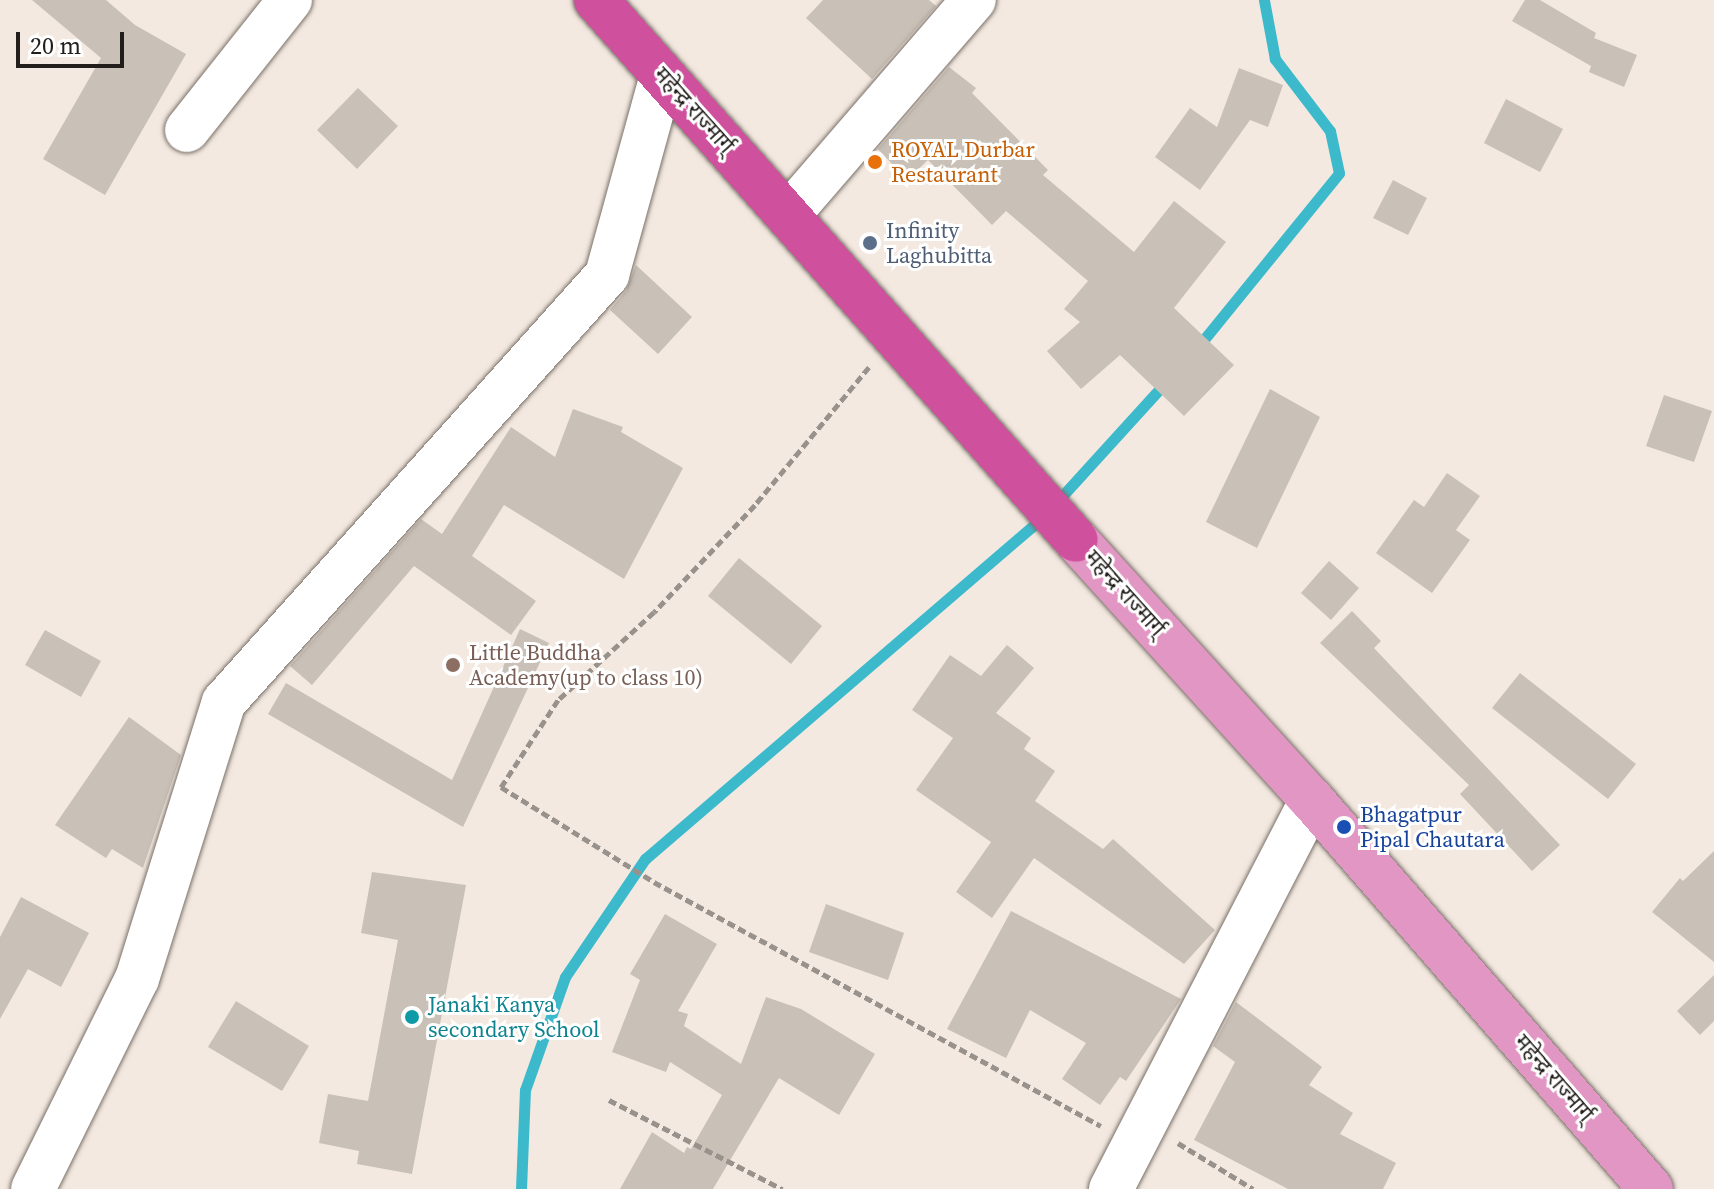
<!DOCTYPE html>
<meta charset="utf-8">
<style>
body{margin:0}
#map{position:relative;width:1714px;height:1189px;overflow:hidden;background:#f3e9e0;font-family:"Source Serif 4","Noto Sans Devanagari",serif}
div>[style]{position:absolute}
.stream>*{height:11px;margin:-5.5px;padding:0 5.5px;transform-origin:5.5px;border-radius:5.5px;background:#3cbacc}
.building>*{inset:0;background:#c9c0b7}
.path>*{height:5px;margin-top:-2.5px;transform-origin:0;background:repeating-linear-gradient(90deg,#99928c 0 8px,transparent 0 12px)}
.roads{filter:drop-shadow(0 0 2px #797068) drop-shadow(0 0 2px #797068)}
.minor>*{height:44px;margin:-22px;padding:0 22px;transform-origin:22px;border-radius:22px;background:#fff}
.major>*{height:44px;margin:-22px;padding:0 22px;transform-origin:22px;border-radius:22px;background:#e296c4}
.highway>*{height:44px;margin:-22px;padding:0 22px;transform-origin:22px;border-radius:22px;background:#cf509c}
.dots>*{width:22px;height:22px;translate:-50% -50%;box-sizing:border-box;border:4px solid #fff;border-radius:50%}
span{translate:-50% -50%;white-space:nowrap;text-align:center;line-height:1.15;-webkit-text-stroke:6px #fff;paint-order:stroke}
.street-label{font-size:22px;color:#211e1b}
.food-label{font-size:22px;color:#c56008}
.left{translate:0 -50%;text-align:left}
.service-label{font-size:22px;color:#4e5e75}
.education-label{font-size:22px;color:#785e54}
.transit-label{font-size:22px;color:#164399}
.culture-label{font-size:22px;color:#0d838f}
.scale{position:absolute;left:16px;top:32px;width:108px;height:36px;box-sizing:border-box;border:4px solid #211e1b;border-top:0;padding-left:10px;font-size:24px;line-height:28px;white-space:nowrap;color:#211e1b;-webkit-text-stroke:6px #fff;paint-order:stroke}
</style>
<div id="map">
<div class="stream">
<div style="left:1197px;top:348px;width:225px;rotate:-50.9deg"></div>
<div style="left:1339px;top:173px;width:43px;rotate:-102.1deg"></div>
<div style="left:1330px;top:131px;width:91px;rotate:-127.4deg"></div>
<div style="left:1275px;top:59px;width:60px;rotate:-100.6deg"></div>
<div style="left:1054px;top:505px;width:166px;rotate:-47.7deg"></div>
<div style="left:521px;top:1189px;width:99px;rotate:-87.7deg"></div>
<div style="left:525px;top:1090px;width:120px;rotate:-70.5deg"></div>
<div style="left:565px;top:977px;width:143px;rotate:-55.9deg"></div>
<div style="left:645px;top:859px;width:523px;rotate:-40.66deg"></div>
</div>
<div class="building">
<div style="clip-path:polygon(32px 0,106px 0,135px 25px,186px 54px,105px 195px,43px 159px,101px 58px)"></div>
<div style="clip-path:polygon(823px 0,929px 0,936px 6px,872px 79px,806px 18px)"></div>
<div style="clip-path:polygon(1525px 0,1540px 0,1596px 33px,1594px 38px,1637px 55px,1624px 87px,1589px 72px,1591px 66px,1512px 21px)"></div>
<div style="clip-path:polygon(949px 67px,976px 88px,972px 93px,1048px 170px,1043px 175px,1134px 252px,1174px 201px,1226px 242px,1174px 308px,1234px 365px,1184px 416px,1120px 355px,1081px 389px,1047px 351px,1080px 322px,1064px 309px,1088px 281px,1006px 211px,992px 225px,928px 160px,907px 180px,878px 149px)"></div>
<div style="clip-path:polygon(1239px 68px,1283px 85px,1268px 127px,1250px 120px,1200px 190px,1155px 157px,1190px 108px,1217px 127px)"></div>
<div style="clip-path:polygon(358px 88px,398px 126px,357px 169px,317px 130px)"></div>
<div style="clip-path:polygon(1506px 99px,1563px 129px,1540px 172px,1484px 143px)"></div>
<div style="clip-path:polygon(1393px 180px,1427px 198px,1408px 235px,1373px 218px)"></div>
<div style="clip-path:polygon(636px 265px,692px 317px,658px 354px,610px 310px,626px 291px)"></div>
<div style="clip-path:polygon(1270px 389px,1320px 417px,1257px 548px,1206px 522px)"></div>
<div style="clip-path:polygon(1664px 395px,1712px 411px,1694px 462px,1646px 446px)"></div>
<div style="clip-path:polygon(573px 409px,623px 427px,621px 432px,683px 468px,624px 579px,504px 505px,472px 556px,536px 601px,511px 635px,414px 566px,312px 685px,290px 666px,421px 519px,442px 534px,511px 427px,555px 457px)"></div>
<div style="clip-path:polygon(1447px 473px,1480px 496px,1456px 530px,1470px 540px,1432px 593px,1376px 553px,1414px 500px,1424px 507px)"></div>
<div style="clip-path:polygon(739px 558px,822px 626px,791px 664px,708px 596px)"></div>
<div style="clip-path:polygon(1329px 561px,1359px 588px,1331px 620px,1301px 593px)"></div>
<div style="clip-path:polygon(1352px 611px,1381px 641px,1374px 648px,1560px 845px,1532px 871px,1460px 794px,1469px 785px,1320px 643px)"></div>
<div style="clip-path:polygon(520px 629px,549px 643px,463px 827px,268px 714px,286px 683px,452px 780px)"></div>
<div style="clip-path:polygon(45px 630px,101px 661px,81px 697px,25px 665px)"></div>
<div style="clip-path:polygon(1007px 645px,1034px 668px,996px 713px,1031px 738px,1024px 749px,1055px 771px,1035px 801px,1103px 849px,1113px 839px,1215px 930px,1184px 964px,1034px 858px,992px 918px,956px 892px,991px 842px,916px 790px,953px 738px,912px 710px,950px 655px,981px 676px)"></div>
<div style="clip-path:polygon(1520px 673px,1636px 764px,1608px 799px,1492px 708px)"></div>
<div style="clip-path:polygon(129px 717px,181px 755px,143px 868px,112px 849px,106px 858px,55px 825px)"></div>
<div style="clip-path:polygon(1714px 851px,1714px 962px,1652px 912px,1680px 878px,1683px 881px)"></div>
<div style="clip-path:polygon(372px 872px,466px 885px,412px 1174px,357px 1164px,359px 1151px,319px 1143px,328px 1094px,368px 1101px,398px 940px,361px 933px)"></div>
<div style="clip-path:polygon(21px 897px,89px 933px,61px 987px,28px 969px,0 1019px,0 937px)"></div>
<div style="clip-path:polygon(826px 904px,904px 933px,888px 980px,809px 952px)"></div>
<div style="clip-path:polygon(1011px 911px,1181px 999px,1126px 1081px,1120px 1077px,1100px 1105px,1062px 1079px,1086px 1043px,1030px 1010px,1006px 1058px,947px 1029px)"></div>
<div style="clip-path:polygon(665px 914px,717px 944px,678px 1011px,688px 1014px,684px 1026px,741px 1064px,766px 997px,801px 1009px,875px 1054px,839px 1115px,779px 1078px,713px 1189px,620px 1189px,652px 1132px,684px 1153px,687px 1147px,691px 1149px,722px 1095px,670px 1062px,666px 1072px,612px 1052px,640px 980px,630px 974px)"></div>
<div style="clip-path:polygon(1714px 975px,1714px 1021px,1700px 1035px,1677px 1011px)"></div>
<div style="clip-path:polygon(236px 1001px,309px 1046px,282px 1091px,208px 1047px)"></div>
<div style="clip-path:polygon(1236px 1002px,1322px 1067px,1309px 1085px,1353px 1113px,1340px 1134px,1396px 1163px,1383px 1189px,1288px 1189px,1194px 1140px,1235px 1062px,1213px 1046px)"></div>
</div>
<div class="path">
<div style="left:869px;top:367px;width:179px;rotate:129.6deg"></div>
<div style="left:755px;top:505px;width:147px;rotate:133.3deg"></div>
<div style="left:654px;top:612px;width:130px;rotate:137.5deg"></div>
<div style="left:558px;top:700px;width:104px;rotate:123.2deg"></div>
<div style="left:501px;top:787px;width:180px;rotate:31.8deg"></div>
<div style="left:654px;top:882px;width:509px;rotate:28.63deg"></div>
<div style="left:609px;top:1100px;width:195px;rotate:27.2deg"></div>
<div style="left:1178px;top:1143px;width:88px;rotate:31.5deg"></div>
</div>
<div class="roads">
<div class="minor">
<div style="left:187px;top:130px;width:166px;rotate:-51.6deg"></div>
<div style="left:789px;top:214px;width:283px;rotate:-49.2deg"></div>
<div style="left:33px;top:1189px;width:234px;rotate:-63.7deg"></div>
<div style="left:137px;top:979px;width:290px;rotate:-72.6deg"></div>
<div style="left:224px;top:702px;width:574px;rotate:-48.11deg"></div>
<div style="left:607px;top:275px;width:207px;rotate:-74.6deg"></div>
<div style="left:1111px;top:1189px;width:438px;rotate:-62.7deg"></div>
</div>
<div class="major">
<div style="left:1076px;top:540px;width:351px;rotate:47.8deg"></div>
<div style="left:1312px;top:800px;width:516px;rotate:48.93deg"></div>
</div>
<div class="highway">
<div style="left:596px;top:0;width:722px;rotate:48.37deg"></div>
</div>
</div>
<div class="dots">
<div style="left:875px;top:162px;background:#e8710a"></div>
<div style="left:870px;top:243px;background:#5c6f8a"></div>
<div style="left:453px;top:665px;background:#8d6e63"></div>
<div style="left:1344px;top:827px;background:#1a4fb4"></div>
<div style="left:412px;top:1017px;background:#0f9aa8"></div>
</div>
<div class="street-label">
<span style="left:694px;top:110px;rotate:48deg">महेन्द्र राज्मार्ग्</span>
<span style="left:1125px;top:593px;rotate:48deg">महेन्द्र राज्मार्ग्</span>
<span style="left:1554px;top:1078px;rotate:49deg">महेन्द्र राज्मार्ग्</span>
</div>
<div class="food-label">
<span class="left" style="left:891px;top:162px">ROYAL Durbar<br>Restaurant</span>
</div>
<div class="service-label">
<span class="left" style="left:886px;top:243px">Infinity<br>Laghubitta</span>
</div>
<div class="education-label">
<span class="left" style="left:469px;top:665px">Little Buddha<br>Academy(up to class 10)</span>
</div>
<div class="transit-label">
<span class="left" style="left:1360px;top:827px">Bhagatpur<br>Pipal Chautara</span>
</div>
<div class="culture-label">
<span class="left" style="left:428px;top:1017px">Janaki Kanya<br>secondary School</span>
</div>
<div class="scale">20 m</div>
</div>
